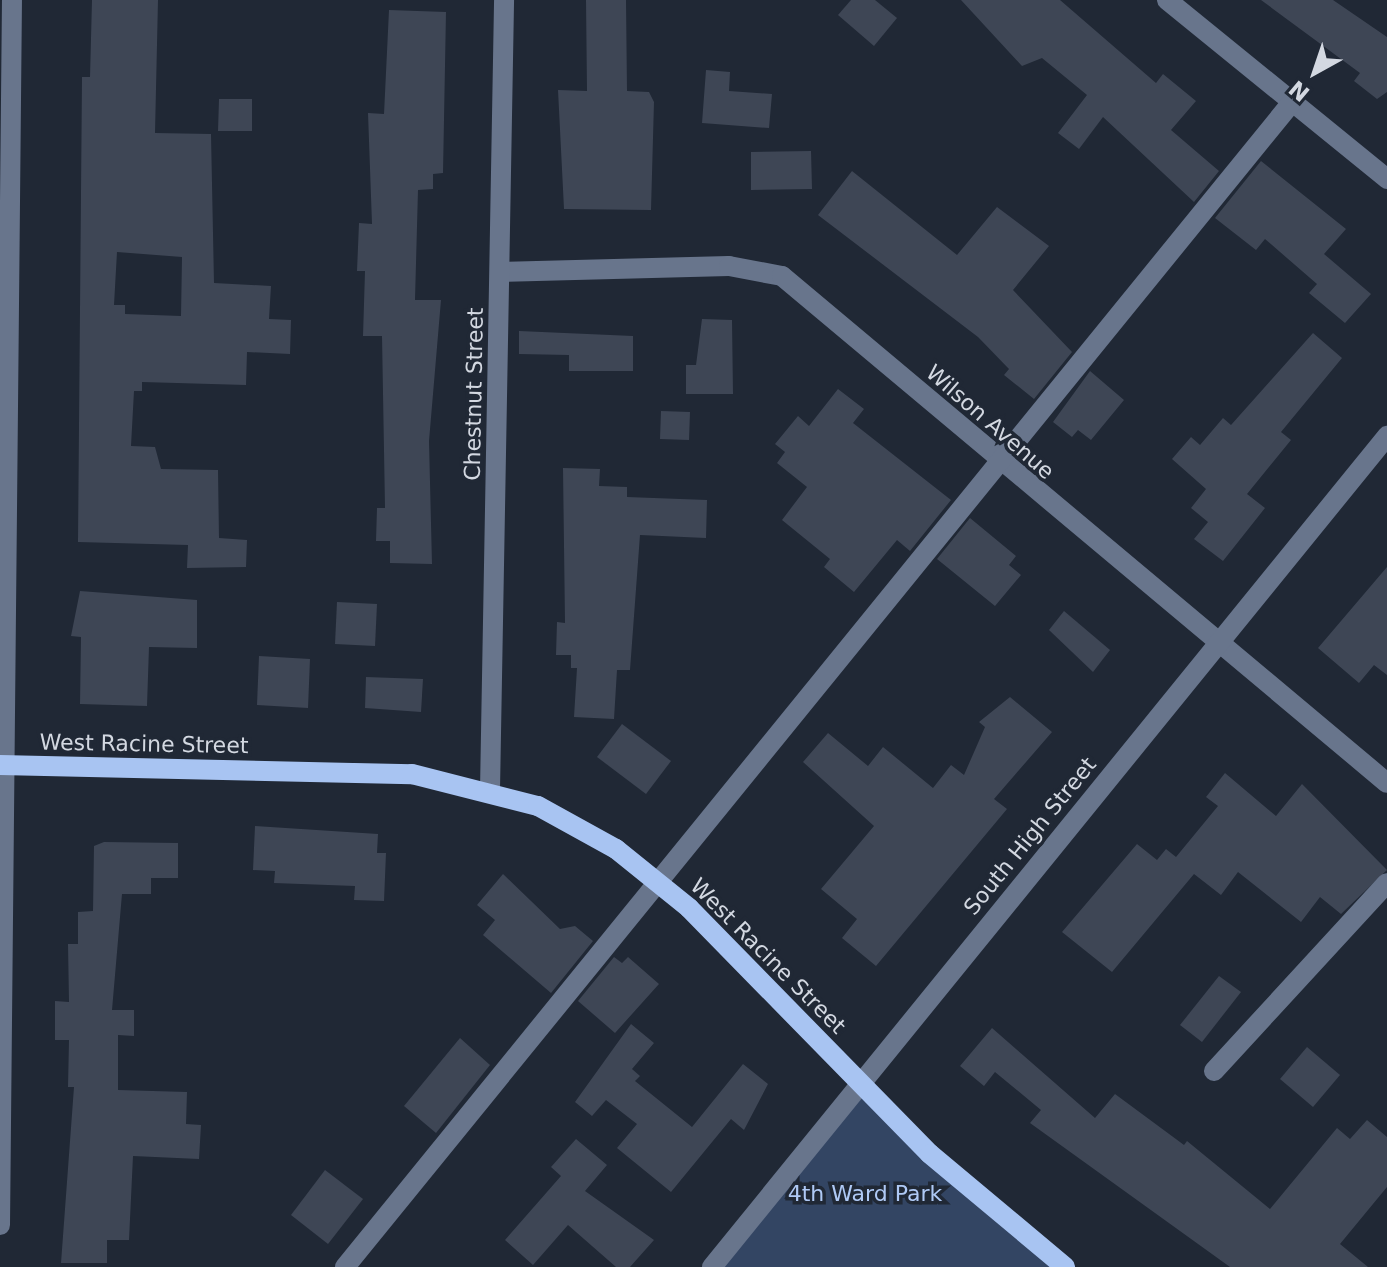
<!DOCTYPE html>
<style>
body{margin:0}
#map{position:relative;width:1387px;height:1267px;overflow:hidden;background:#202835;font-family:"DejaVu Sans",sans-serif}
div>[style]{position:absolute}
.green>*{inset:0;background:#334563}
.building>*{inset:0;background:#3e4655}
.minor>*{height:20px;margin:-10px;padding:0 10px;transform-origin:10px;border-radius:10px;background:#68758c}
.major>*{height:20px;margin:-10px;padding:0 10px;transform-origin:10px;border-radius:10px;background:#a8c4f2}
span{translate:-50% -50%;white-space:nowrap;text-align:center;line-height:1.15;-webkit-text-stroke:7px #202835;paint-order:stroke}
.street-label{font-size:22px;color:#d3d8e1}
.park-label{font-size:22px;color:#afc9f5}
.north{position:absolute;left:1275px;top:32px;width:80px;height:80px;-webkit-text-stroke:6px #202835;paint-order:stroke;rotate:220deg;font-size:22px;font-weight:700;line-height:32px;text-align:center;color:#d3d8e1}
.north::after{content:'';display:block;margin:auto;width:28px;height:36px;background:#d3d8e1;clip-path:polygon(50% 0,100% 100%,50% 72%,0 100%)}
</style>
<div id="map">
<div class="green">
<div style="clip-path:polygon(860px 1085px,1065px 1267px,712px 1267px)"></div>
</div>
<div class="building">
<div style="clip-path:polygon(evenodd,92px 0,158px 0,155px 133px,211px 134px,214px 283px,271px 286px,269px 319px,291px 320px,290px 354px,247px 352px,246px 385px,142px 382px,142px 391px,134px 391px,131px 446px,155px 447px,161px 469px,218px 470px,219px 538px,247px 540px,246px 567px,187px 568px,188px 545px,78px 542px,82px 77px,90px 77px,92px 0,117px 252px,182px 257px,181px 316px,125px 314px,125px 305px,114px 305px,117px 252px)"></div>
<div style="clip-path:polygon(586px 0,626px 0,627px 91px,649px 92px,654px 102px,651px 210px,564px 209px,558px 90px,587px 91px)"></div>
<div style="clip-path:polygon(851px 0,875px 0,897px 18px,874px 46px,838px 15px)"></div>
<div style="clip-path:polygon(961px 0,1060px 0,1156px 83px,1163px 74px,1196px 101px,1171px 130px,1219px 171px,1194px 202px,1103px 117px,1079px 149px,1058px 133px,1087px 95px,1042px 58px,1022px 66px)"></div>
<div style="clip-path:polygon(1261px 0,1333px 0,1387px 37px,1387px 92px,1377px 99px,1354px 81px,1360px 73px)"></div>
<div style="clip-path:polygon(389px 10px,446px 12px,443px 173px,433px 174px,433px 189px,418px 190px,415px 300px,441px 300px,429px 441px,432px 564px,390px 563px,390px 541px,376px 541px,377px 508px,385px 508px,382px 336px,363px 336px,365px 271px,357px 271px,359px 223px,372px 224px,368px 113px,384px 114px)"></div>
<div style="clip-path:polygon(706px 70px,730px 72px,729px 91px,772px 94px,769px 128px,702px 123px)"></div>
<div style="clip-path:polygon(219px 99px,252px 99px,252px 131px,218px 131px)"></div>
<div style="clip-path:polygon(811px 151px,812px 189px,751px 190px,751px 152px)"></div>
<div style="clip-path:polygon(1261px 161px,1346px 229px,1324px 254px,1371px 294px,1345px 323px,1309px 293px,1317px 284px,1265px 239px,1256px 250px,1215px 218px)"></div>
<div style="clip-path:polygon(852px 171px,957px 255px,997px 207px,1049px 246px,1013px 290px,1072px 352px,1034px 399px,1004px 375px,1009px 369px,978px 337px,818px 215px)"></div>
<div style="clip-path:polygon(702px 319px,732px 320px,733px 394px,686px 394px,686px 365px,696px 365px)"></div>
<div style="clip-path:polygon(519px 331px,633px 336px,633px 371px,569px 371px,569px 355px,519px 354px)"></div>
<div style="clip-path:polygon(1313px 333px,1342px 358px,1281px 432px,1291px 440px,1247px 494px,1265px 508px,1223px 561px,1194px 539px,1208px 522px,1191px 508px,1206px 489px,1172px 459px,1191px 437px,1200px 445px,1223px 418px,1231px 425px)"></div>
<div style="clip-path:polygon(1090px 371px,1124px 400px,1091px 440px,1078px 430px,1072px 437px,1053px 422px)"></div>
<div style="clip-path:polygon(838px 389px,864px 409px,853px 423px,951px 500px,910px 551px,897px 540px,854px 592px,824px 567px,830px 559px,782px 520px,807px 487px,777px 463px,785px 452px,775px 444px,798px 416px,809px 426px)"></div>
<div style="clip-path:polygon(661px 411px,690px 412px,689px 440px,660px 439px)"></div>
<div style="clip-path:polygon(563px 468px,600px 469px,599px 486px,627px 487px,627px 497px,707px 500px,706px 538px,640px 535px,630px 670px,617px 670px,614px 719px,574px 717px,577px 668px,571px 668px,571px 655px,556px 655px,557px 622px,565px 623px)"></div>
<div style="clip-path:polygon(970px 518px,1016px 556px,1009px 565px,1021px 575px,995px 606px,937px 559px)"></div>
<div style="clip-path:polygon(1387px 567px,1387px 675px,1374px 665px,1359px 683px,1318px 648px)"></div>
<div style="clip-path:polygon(80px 591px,197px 600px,197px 648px,149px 647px,147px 706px,80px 704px,81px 637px,71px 636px)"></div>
<div style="clip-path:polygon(337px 602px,377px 604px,375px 646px,335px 644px)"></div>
<div style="clip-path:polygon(1064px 611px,1110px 650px,1093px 672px,1049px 630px)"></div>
<div style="clip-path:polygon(259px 656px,310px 659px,308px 708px,257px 705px)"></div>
<div style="clip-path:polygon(366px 677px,423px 679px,421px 712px,365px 708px)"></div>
<div style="clip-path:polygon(1010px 697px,1052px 732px,994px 799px,1007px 809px,876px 966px,842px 938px,857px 919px,821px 889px,874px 826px,803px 762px,828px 733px,868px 766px,883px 747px,933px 788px,951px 765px,964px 775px,985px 727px,979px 722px)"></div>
<div style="clip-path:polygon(622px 724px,671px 761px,646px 794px,597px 757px)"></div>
<div style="clip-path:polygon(1225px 773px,1276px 816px,1302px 784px,1387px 870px,1341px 914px,1320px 897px,1301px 922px,1238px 872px,1221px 895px,1194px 874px,1112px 972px,1062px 932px,1137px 844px,1157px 860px,1166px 849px,1176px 857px,1218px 806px,1206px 797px)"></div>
<div style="clip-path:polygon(255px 826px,378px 834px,377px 853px,386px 853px,384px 901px,354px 900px,355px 886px,274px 883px,275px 871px,253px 870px)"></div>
<div style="clip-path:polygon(104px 842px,178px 843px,178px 878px,151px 878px,151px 894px,122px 894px,112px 1010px,134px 1010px,134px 1036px,118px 1035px,118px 1090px,187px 1092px,186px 1124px,201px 1125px,199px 1159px,133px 1156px,129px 1240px,107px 1240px,107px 1263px,61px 1263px,74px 1087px,68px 1087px,69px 1040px,55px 1040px,55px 1001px,69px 1002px,68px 944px,78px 944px,78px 912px,93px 911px,94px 846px)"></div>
<div style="clip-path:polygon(503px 874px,560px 929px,575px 926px,593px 941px,551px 993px,483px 935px,495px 920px,477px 905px)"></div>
<div style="clip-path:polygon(614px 957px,622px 963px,628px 957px,659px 984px,615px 1033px,578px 1001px)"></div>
<div style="clip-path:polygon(1219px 976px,1241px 992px,1202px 1042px,1180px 1025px)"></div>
<div style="clip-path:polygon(631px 1024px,654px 1043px,632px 1069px,640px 1076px,635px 1081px,692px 1127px,743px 1064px,768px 1084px,744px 1130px,731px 1119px,671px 1192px,617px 1148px,637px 1124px,606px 1100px,592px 1116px,575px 1102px)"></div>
<div style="clip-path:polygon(992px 1028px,1095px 1118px,1115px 1094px,1184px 1145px,1187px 1141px,1270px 1209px,1337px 1128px,1350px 1139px,1367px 1120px,1387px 1137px,1387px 1187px,1340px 1244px,1368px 1267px,1230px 1267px,1030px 1123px,1041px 1110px,995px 1072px,984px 1086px,960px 1066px)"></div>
<div style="clip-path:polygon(460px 1038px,490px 1065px,436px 1133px,404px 1106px)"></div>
<div style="clip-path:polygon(1307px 1047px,1340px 1075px,1313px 1107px,1280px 1079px)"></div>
<div style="clip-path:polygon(576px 1139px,607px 1165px,585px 1191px,654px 1240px,630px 1267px,616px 1267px,568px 1225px,533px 1265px,505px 1240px,561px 1176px,551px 1167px)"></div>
<div style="clip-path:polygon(325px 1170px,363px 1199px,328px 1244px,291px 1215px)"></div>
</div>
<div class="minor">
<div style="left:1167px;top:0;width:284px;rotate:39.1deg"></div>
<div style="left:500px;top:272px;width:229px;rotate:-1.5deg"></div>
<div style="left:729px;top:266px;width:54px;rotate:10.7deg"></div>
<div style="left:782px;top:276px;width:789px;rotate:39.96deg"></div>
<div style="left:490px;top:790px;width:790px;rotate:-88.98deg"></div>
<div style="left:1214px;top:1071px;width:255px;rotate:-47.4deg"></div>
<div style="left:0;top:1225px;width:1225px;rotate:-89.44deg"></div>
<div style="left:345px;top:1267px;width:1501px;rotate:-50.89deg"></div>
<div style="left:712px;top:1267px;width:1071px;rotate:-50.91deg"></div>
</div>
<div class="major">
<div style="left:0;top:765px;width:412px;rotate:1.3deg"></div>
<div style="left:412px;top:774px;width:130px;rotate:14.3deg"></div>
<div style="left:538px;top:806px;width:89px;rotate:28.9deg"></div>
<div style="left:616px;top:849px;width:94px;rotate:38.9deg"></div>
<div style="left:689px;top:908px;width:344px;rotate:45.6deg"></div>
<div style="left:930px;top:1154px;width:176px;rotate:39.9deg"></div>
</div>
<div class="street-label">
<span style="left:474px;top:394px;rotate:-89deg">Chestnut Street</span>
<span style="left:990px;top:422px;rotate:41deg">Wilson Avenue</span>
<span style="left:144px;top:744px;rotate:1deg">West Racine Street</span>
<span style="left:1030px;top:836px;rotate:-51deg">South High Street</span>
<span style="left:768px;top:956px;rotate:45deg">West Racine Street</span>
</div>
<div class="park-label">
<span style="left:865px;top:1194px">4th Ward Park</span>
</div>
<div class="north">N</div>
</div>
